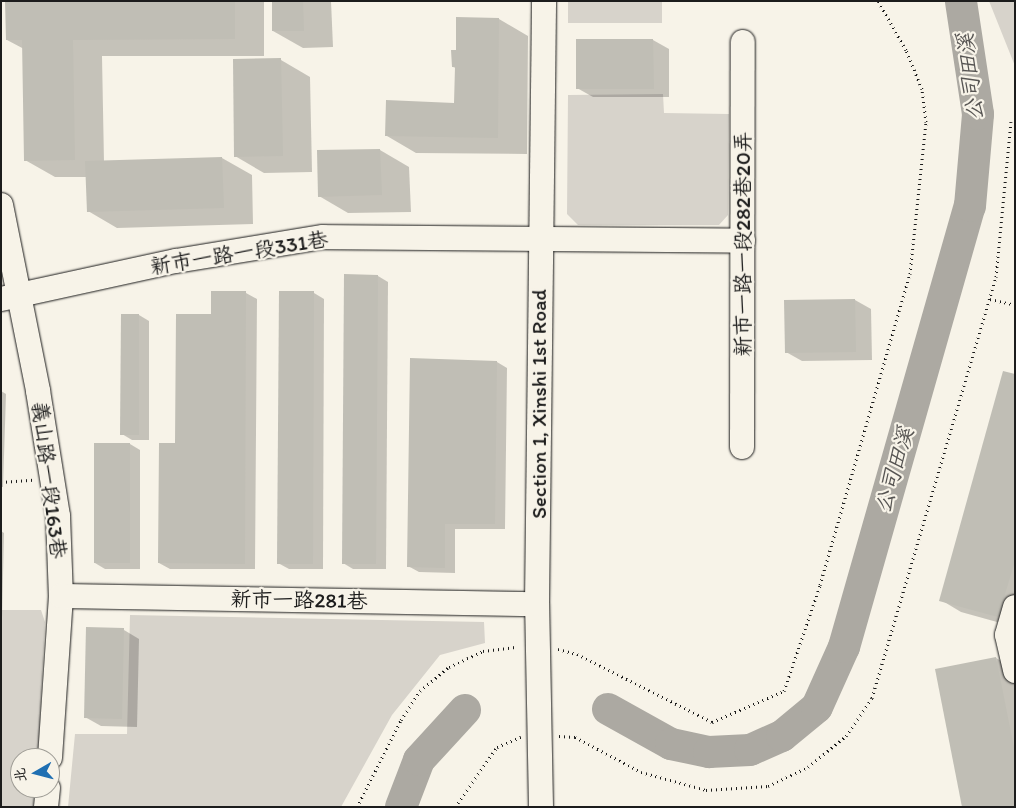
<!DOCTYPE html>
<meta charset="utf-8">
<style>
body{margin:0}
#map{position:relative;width:1016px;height:808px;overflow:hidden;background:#f7f3e8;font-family:Itim,"LXGW WenKai TC",sans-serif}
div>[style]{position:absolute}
.green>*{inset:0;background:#d7d3cb}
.shadow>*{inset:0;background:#0003}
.river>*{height:32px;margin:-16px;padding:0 16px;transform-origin:16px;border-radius:16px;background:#aca9a2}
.building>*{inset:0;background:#c0beb5}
.path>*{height:3px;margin-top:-1.5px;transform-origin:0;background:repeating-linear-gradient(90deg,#1c1c1c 0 1px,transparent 0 5px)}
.roads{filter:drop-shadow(0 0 1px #1c1c1c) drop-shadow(0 0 1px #1c1c1c)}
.minor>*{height:24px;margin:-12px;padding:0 12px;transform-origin:12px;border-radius:12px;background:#f7f3e8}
span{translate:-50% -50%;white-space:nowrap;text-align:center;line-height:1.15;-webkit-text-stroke:4.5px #f7f3e8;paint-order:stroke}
.street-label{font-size:21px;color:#1c1c1c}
.water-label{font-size:22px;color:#565452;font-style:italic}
.frame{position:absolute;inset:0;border:2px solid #1c1c1c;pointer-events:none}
.north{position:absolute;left:10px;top:748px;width:50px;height:50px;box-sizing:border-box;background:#f7f3e8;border:1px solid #9f9d96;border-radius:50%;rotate:262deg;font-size:14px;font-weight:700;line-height:20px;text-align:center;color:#1c1c1c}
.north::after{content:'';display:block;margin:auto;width:18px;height:22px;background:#1f6fb2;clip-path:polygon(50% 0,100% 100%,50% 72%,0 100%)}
</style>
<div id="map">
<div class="green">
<div style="clip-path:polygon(568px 1px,662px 1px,662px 23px,568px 23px)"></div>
<div style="clip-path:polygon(989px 1px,1015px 1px,1015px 66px)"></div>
<div style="clip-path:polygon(663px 94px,664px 113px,729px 114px,728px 215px,719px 225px,578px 225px,567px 214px,568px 95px)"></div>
<div style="clip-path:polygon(1px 610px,41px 610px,45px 622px,38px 758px,20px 758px,20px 788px,35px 788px,33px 807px,1px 807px)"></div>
<div style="clip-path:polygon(130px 615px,484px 622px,485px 643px,440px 655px,392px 715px,341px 807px,68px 807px,75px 734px,127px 734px)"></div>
</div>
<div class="shadow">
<div style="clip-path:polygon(195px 1px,264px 1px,264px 56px,102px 56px,104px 162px,222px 158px,252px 175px,253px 224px,117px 228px,88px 211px,87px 177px,55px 177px,25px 160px,24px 49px,7px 40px)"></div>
<div style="clip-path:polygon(273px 1px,331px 1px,333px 47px,303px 48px,273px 31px)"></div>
<div style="clip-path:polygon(499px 19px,528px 36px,527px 154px,416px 153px,387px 136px,455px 104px,456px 68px,453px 67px,457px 52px)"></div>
<div style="clip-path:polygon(653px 40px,669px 49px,669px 97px,593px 97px,577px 88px)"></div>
<div style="clip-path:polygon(281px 60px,310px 77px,312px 172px,264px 173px,235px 156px)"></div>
<div style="clip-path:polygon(380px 150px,409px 167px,411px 212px,348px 213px,319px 196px)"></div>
<div style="clip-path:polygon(378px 276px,388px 282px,386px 569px,353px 569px,343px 563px)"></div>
<div style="clip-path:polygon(212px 292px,246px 293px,257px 299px,255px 569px,170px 569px,159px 563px,212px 315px)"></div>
<div style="clip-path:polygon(314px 293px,324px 299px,323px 569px,289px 569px,278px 563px)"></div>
<div style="clip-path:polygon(855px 300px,871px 309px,872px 360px,802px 361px,786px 352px)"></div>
<div style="clip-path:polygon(139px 315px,149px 321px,149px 440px,132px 440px,122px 434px)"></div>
<div style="clip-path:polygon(497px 362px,507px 368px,505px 529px,455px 529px,455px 573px,419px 572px,408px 566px)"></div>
<div style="clip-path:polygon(1015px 375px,1015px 627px,961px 612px,941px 600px)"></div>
<div style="clip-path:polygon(1px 391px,6px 394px,3px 487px,1px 487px)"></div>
<div style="clip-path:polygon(95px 444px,130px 444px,140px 450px,140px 569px,105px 569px,95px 563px)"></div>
<div style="clip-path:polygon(1px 531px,4px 533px,2px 618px,1px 618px)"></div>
<div style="clip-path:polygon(124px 630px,139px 639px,137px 727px,101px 726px,85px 717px)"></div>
<div style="clip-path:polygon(996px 658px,1015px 669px,1015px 807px)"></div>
</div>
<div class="river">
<div style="left:608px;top:709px;width:72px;rotate:29.1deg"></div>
<div style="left:671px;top:744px;width:39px;rotate:12deg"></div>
<div style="left:709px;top:752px;width:41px;rotate:-2.8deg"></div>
<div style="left:750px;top:750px;width:35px;rotate:-24deg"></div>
<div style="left:782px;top:736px;width:45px;rotate:-39.6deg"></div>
<div style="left:817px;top:707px;width:66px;rotate:-65.8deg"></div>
<div style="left:844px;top:647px;width:459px;rotate:-74.1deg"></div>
<div style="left:970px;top:206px;width:92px;rotate:-85deg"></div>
<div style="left:978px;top:114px;width:114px;rotate:-98.6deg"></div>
<div style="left:401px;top:807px;width:50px;rotate:-69deg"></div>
<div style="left:419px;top:760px;width:68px;rotate:-47.4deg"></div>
</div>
<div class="building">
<div style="clip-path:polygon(5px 1px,235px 1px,235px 39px,73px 40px,75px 160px,24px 161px,22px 40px,6px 40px)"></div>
<div style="clip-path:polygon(272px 1px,303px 1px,304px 31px,272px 31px)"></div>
<div style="clip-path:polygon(456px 17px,499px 18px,498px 138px,385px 136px,386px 100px,454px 103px,455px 67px,452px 67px,451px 50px,456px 50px)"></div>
<div style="clip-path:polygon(576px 39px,653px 39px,654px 89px,576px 89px)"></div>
<div style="clip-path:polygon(281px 58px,283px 156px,234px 157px,233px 59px)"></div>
<div style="clip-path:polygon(380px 149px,382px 195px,318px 197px,317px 150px)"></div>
<div style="clip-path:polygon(222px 157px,224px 208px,87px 212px,85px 161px)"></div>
<div style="clip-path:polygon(344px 274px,378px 275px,376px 564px,342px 564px)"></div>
<div style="clip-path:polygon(211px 291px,246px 291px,245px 564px,158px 563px,159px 443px,175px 443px,176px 314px,211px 314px)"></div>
<div style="clip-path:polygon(279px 291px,314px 291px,313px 564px,277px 564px)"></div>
<div style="clip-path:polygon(855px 299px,856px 352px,785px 353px,784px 300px)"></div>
<div style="clip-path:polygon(121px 314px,139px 314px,139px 435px,120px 435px)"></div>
<div style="clip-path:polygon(410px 358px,497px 361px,495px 524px,445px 524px,445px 568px,407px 567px)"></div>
<div style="clip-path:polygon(1003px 371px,1015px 374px,1015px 561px,998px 617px,939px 601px)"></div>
<div style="clip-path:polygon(94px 443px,130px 443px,130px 563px,94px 563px)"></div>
<div style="clip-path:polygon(86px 627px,124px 628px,122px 719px,84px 718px)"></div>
<div style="clip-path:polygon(996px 657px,1015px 753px,1015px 807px,962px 807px,935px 669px)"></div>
</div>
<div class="path">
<div style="left:990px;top:299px;width:26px;rotate:13deg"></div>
<div style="left:1px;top:482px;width:32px;rotate:-4deg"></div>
<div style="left:558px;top:649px;width:20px;rotate:15deg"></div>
<div style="left:577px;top:654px;width:151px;rotate:26.7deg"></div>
<div style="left:712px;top:722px;width:78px;rotate:-23.3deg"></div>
<div style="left:784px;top:691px;width:112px;rotate:-71.2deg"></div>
<div style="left:820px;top:585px;width:324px;rotate:-73.9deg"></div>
<div style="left:910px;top:274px;width:153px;rotate:-84deg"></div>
<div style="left:926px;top:122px;width:33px;rotate:-97deg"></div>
<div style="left:922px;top:89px;width:42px;rotate:-112.3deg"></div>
<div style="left:906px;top:50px;width:56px;rotate:-119.7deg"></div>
<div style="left:559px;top:736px;width:16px;rotate:4deg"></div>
<div style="left:575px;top:737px;width:75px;rotate:27.9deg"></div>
<div style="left:641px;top:772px;width:67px;rotate:15.5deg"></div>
<div style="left:706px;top:790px;width:62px;rotate:-3.7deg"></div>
<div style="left:768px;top:786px;width:44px;rotate:-25.4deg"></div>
<div style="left:808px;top:767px;width:49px;rotate:-39.2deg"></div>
<div style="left:846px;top:736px;width:46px;rotate:-55.6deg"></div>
<div style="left:872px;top:698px;width:439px;rotate:-73.6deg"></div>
<div style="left:996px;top:277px;width:156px;rotate:-84.5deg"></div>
<div style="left:357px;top:807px;width:97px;rotate:-63.2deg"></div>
<div style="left:401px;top:720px;width:35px;rotate:-57deg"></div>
<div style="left:420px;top:691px;width:38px;rotate:-40deg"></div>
<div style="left:449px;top:667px;width:38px;rotate:-25deg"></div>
<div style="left:483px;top:651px;width:34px;rotate:-7deg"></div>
<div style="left:455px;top:807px;width:73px;rotate:-55deg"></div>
<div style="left:497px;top:747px;width:26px;rotate:-23deg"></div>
</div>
<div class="roads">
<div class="minor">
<div style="left:1px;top:205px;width:190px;rotate:78.7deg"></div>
<div style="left:38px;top:391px;width:127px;rotate:80.9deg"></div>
<div style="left:58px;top:516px;width:80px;rotate:87.9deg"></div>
<div style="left:61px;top:596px;width:162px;rotate:93.9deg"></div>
<div style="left:1px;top:299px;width:179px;rotate:-12.3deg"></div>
<div style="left:176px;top:261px;width:149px;rotate:-9.3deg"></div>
<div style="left:323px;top:237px;width:420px;rotate:0.5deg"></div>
<div style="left:742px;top:447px;width:405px;rotate:-89.9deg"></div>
<div style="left:61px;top:596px;width:476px;rotate:1deg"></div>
<div style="left:1015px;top:607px;width:29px;rotate:106deg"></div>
<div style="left:1007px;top:635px;width:37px;rotate:77deg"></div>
<div style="left:46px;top:807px;width:19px;rotate:-84deg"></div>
<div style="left:541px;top:807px;width:203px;rotate:-91.1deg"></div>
<div style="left:537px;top:604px;width:603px;rotate:-89.33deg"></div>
</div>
</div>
<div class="street-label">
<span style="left:743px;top:244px;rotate:-90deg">新市一路一段282巷20弄</span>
<span style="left:239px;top:253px;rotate:-9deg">新市一路一段331巷</span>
<span style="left:539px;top:404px;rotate:-90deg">Section 1, Xinshi 1st Road</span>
<span style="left:49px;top:480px;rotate:83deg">義山路一段163巷</span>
<span style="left:299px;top:600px;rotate:1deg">新市一路281巷</span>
</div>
<div class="water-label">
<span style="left:970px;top:77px;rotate:-97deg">公司田溪</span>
<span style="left:894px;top:470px;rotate:-74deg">公司田溪</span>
</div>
<div class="frame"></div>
<div class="north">北</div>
</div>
